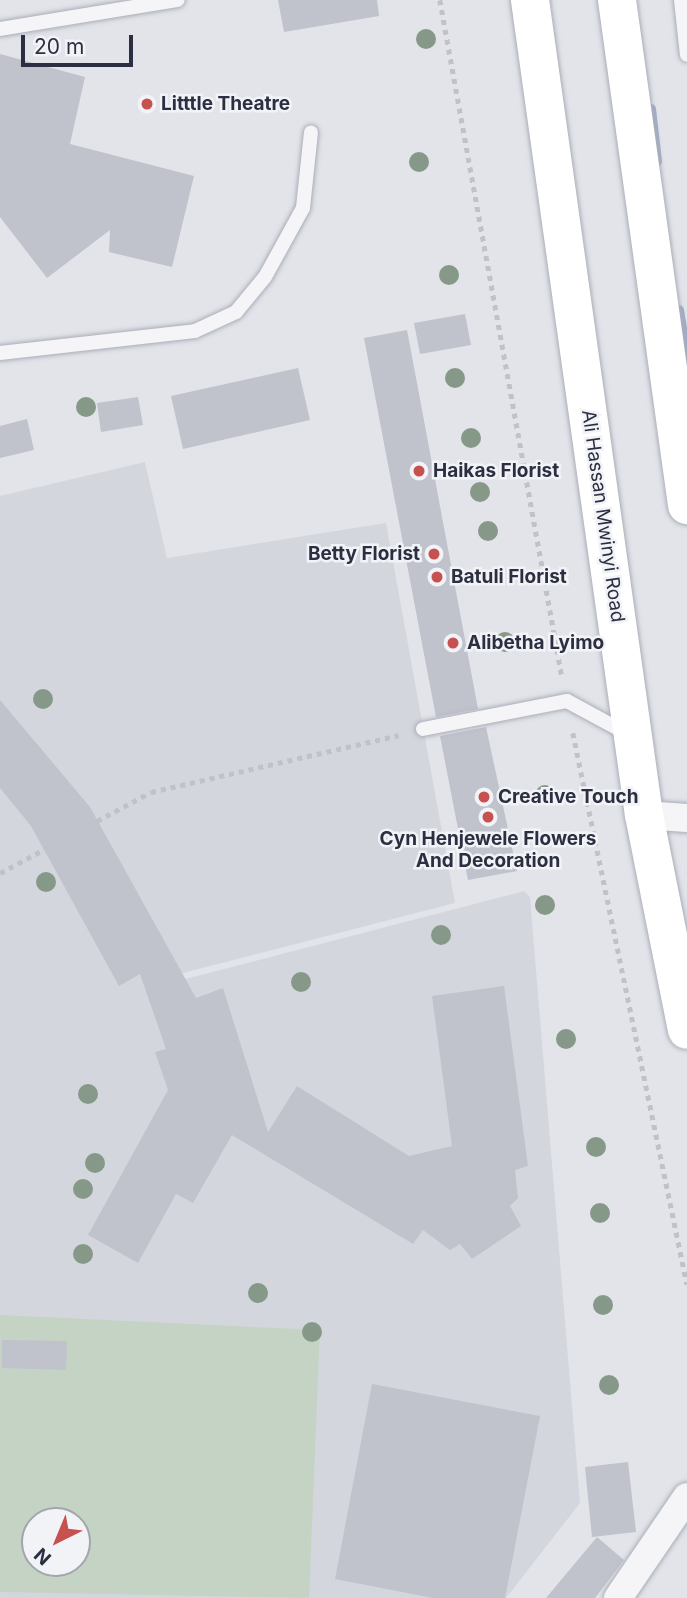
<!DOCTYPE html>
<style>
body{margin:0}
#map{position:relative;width:687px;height:1598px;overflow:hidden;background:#e2e4ea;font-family:Inter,sans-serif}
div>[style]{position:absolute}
.built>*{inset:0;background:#d4d6de}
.green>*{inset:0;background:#c5d3c4}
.stream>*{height:10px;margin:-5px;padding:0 5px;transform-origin:5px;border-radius:5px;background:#9facc7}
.building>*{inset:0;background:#c0c2cc}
.path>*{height:4.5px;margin-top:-2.25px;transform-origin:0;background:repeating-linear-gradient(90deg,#c0c2c8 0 5px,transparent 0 10px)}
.roads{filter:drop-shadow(0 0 2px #abaeb7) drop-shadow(0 0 2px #abaeb7)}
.lane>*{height:14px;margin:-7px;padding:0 7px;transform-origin:7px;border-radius:7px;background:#f5f5f8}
.street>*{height:28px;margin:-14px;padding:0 14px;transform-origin:14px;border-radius:14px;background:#f5f5f8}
.highway>*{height:38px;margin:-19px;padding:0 19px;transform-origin:19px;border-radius:19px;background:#fff}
.trees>*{width:20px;height:20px;margin:-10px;border-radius:50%;background:#869989}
.dots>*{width:19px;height:19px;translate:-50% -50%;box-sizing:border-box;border:4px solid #f2f3f7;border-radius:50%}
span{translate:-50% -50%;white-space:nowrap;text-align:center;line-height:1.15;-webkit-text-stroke:5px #f2f3f7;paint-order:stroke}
.poi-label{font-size:19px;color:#2b2f41;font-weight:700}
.left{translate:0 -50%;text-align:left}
.right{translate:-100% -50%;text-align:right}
.street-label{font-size:19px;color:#2b2f41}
.north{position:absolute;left:21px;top:1507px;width:70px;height:70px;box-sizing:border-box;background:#f2f3f7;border:2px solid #a2a5ae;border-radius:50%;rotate:223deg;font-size:19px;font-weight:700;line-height:28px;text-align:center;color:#2b2f41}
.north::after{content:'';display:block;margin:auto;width:24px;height:32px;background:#c6514f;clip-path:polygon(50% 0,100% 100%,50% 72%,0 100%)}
.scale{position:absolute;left:21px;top:35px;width:112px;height:32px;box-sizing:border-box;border:4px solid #2b2f41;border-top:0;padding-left:9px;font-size:21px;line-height:24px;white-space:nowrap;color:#2b2f41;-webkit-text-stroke:5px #f2f3f7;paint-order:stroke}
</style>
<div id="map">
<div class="built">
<div style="clip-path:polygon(evenodd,145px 462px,167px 558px,386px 523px,455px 903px,175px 975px,143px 990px,524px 891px,530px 897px,580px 1503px,506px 1598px,0 1598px,0 496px,145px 462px,35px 1521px,77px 1521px,77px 1563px,35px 1563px,35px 1521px)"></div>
</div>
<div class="green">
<div style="clip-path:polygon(evenodd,0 1315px,320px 1330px,309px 1598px,0 1592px,0 1315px,35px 1521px,77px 1521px,77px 1563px,35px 1563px,35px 1521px)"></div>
</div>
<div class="stream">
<div style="left:651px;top:109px;width:53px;rotate:83.5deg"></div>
<div style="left:679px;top:310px;width:50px;rotate:80.7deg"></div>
</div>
<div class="building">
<div style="clip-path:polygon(278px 0,377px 0,379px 16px,284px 32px)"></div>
<div style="clip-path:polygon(0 54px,85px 77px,70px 144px,194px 176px,172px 267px,109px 252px,110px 230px,47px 278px,0 217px)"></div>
<div style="clip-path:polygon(465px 314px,471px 345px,420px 354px,414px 323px)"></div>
<div style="clip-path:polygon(407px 330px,478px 709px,436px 717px,364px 338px)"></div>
<div style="clip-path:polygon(298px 368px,310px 420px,183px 449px,171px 396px)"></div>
<div style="clip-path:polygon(138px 397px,143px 425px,101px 432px,97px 403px)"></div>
<div style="clip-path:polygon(27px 419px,34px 450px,0 458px,0 426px)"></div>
<div style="clip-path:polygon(0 700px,90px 807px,196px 998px,223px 988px,268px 1132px,297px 1086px,409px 1156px,452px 1146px,432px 996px,504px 986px,528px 1166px,515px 1170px,518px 1198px,510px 1206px,521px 1226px,472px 1259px,460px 1244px,450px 1250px,423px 1230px,413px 1244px,232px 1135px,193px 1203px,176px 1194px,138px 1263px,88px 1235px,168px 1090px,155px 1052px,166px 1049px,140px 974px,119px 986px,31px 826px,0 788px)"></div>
<div style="clip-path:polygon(486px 727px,517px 871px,468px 880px,440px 736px)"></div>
<div style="clip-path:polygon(2px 1340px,67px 1341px,66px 1370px,2px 1368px)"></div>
<div style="clip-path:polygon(372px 1384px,540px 1416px,505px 1598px,433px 1598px,335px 1579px)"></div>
<div style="clip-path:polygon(628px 1462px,636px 1532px,592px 1537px,585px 1467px)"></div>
<div style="clip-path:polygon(597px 1537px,624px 1560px,595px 1598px,546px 1598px)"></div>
</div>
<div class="path">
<div style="left:440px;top:0;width:688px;rotate:79.78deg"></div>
<div style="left:573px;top:733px;width:563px;rotate:78.31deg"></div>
<div style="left:0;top:873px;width:171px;rotate:-28.2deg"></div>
<div style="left:151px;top:792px;width:254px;rotate:-12.9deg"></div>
</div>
<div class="roads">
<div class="lane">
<div style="left:681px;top:0;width:55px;rotate:83.8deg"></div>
<div style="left:0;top:29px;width:180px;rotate:-9.3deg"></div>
<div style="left:0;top:353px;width:196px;rotate:-6.4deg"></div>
<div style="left:195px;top:331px;width:45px;rotate:-24.9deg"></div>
<div style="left:236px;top:312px;width:45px;rotate:-50.4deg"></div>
<div style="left:265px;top:277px;width:79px;rotate:-61.2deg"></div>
<div style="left:303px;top:208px;width:76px;rotate:-84deg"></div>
<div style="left:423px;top:729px;width:147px;rotate:-11deg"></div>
<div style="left:567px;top:701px;width:69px;rotate:28.4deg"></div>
</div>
<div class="street">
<div style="left:644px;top:815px;width:43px;rotate:4deg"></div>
<div style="left:618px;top:1598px;width:122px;rotate:-55.7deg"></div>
</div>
<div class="highway">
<div style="left:530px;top:0;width:823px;rotate:82.04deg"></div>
<div style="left:644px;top:815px;width:219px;rotate:78.7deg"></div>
<div style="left:617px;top:0;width:510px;rotate:82.11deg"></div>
</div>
</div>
<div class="trees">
<div style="left:426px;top:39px"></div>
<div style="left:419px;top:162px"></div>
<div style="left:449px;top:275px"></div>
<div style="left:455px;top:378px"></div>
<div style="left:86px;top:407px"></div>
<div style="left:471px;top:438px"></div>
<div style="left:480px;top:492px"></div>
<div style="left:488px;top:531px"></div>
<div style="left:505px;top:642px"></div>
<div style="left:43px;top:699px"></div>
<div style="left:545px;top:795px"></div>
<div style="left:46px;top:882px"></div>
<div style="left:545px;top:905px"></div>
<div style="left:441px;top:935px"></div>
<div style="left:301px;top:982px"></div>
<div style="left:566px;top:1039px"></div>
<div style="left:88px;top:1094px"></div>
<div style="left:596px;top:1147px"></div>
<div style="left:95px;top:1163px"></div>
<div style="left:83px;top:1189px"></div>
<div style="left:600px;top:1213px"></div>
<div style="left:83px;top:1254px"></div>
<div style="left:258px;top:1293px"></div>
<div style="left:603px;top:1305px"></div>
<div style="left:312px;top:1332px"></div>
<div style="left:609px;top:1385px"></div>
</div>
<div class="dots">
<div style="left:147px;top:104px;background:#c6514f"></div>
<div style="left:419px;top:471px;background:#c6514f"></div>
<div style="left:434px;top:554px;background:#c6514f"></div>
<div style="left:437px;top:577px;background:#c6514f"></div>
<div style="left:453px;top:643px;background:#c6514f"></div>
<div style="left:484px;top:797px;background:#c6514f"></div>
<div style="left:488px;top:817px;background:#c6514f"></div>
</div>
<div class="poi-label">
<span class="left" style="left:161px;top:104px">Litttle Theatre</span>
<span class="left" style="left:433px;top:471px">Haikas Florist</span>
<span class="right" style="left:420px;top:554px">Betty Florist</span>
<span class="left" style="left:451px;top:577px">Batuli Florist</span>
<span class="left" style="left:467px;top:643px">Alibetha Lyimo</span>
<span class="left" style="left:498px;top:797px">Creative Touch</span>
<span style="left:488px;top:850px">Cyn Henjewele Flowers<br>And Decoration</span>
</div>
<div class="street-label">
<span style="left:603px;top:516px;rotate:82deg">Ali Hassan Mwinyi Road</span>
</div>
<div class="north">N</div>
<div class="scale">20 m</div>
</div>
